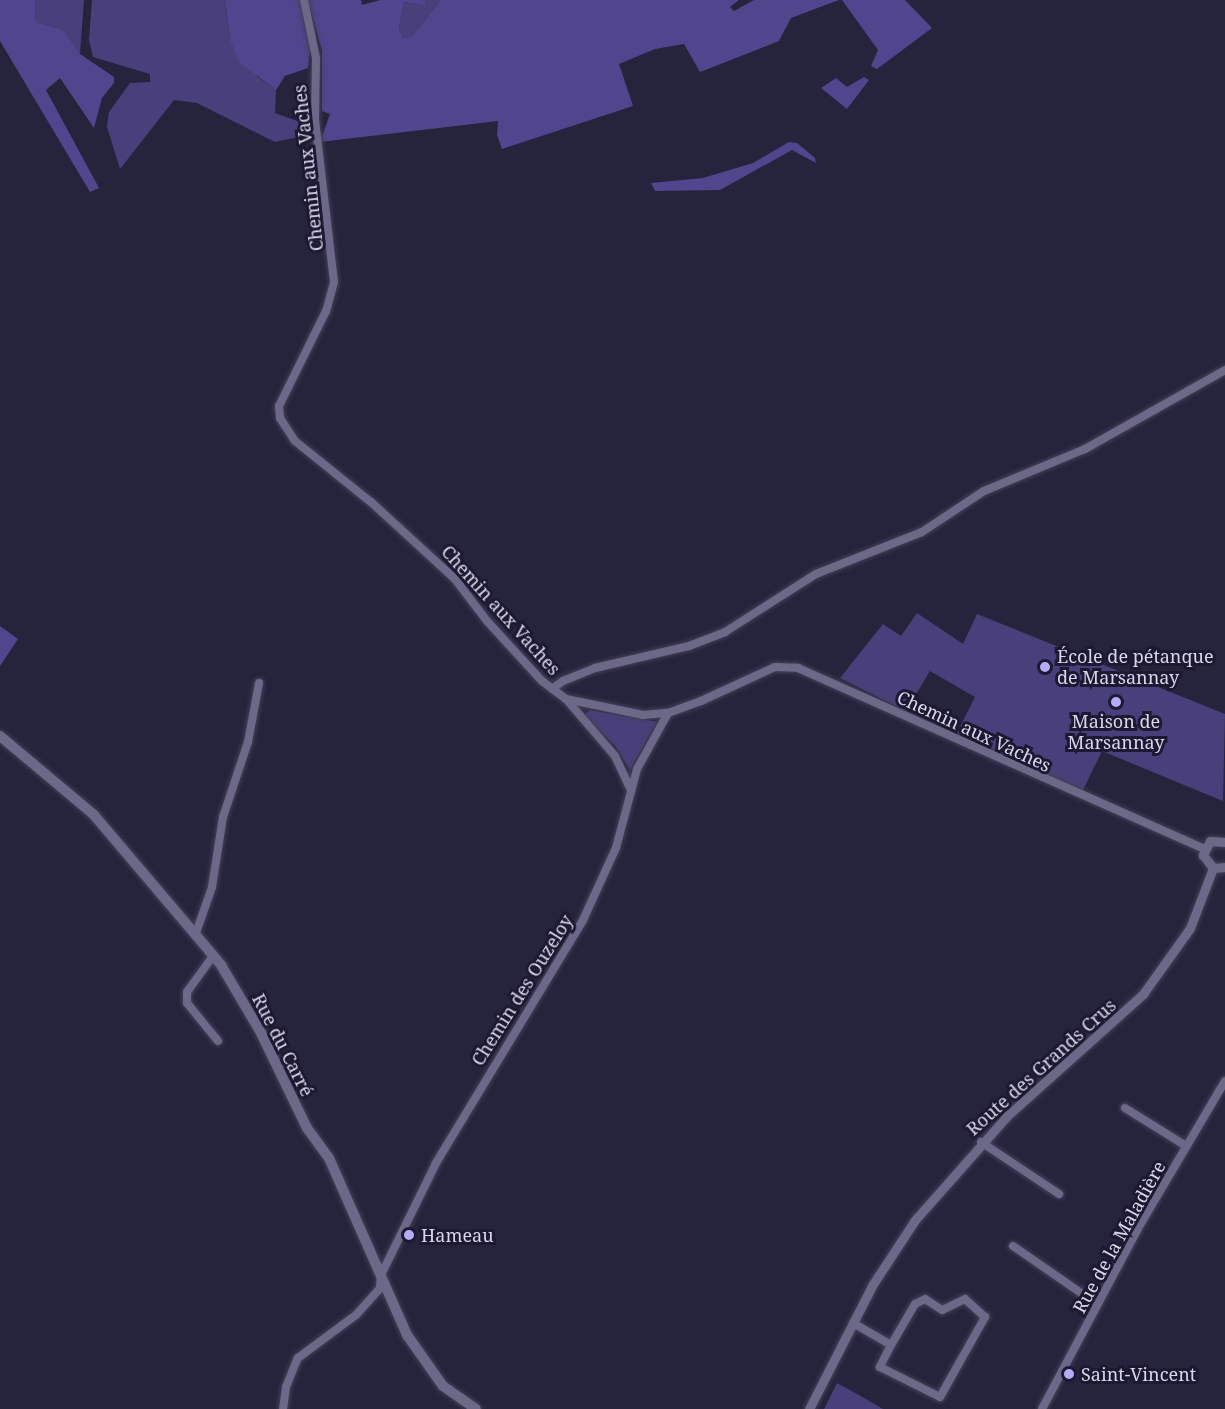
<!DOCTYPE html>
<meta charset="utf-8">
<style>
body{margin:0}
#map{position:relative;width:1225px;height:1409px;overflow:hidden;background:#26233d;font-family:"Noto Serif",serif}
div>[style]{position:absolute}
.green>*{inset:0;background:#49407b}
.forest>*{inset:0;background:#51458d}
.roads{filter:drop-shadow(0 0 2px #444057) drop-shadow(0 0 2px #444057)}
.minor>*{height:8px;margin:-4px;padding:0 4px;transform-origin:4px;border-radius:4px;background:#6c6988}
.tertiary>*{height:9px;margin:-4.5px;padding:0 4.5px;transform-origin:4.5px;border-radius:4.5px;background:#6c6988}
.secondary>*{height:10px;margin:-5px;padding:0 5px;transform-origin:5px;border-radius:5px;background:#6c6988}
.dots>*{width:16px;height:16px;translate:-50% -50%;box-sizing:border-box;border:3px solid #1d1933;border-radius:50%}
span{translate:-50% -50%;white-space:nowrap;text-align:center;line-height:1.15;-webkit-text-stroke:6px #1d1933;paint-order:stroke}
.street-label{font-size:18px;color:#d9d8ea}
.poi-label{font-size:18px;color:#d9d8ea}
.left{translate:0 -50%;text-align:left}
</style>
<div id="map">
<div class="green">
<div style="clip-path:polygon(35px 0,84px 0,80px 54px,64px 30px,36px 22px)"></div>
<div style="clip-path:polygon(92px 0,225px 0,230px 39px,258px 77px,276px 90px,275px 113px,308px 125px,307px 135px,275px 142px,197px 103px,174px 100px,120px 169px,107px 127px,109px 112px,130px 83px,150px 82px,150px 74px,93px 57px,89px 40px)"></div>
<div style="clip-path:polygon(426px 0,441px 0,413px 35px,403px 38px,399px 28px,404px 2px,425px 6px)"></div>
<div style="clip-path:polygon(917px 613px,963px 644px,977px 614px,1225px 714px,1223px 801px,1102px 751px,1083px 790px,957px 733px,975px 697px,930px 671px,906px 711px,840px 678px,883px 624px,901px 636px)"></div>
<div style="clip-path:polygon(590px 710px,657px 722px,630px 770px,616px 747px,584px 715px)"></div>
<div style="clip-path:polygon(837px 1383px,859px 1395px,883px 1409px,824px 1409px)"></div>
</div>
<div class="forest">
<div style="clip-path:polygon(0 0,35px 0,36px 22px,64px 30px,80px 54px,114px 77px,114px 83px,102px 98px,94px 128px,60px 78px,46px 90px,99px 188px,90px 192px,0 41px)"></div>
<div style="clip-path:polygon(225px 0,300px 0,310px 48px,308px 68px,285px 76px,276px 90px,239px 62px,230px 39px)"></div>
<div style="clip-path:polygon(308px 0,361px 0,362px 5px,380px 0,426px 0,425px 6px,404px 2px,399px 28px,403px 38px,413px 35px,441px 0,739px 0,730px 7px,734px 11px,754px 0,839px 0,791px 18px,779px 41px,700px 72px,684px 44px,655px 49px,619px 64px,633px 106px,502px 149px,497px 135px,498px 121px,320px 142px,330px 114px,322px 111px,322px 51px)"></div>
<div style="clip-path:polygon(842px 0,905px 0,932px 28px,877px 69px,871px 66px,878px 50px)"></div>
<div style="clip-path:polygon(864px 77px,869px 80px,847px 109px,821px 88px,836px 78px,847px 87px)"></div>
<div style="clip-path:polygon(789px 142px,797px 143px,815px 158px,816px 163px,792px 150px,720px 190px,655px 191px,651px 183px,703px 178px,753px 163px)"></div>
<div style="clip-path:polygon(0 626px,18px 639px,0 666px)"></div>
</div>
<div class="roads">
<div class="minor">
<div style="left:304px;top:0;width:59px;rotate:78.3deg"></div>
<div style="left:316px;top:58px;width:62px;rotate:90.9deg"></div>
<div style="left:315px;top:120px;width:163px;rotate:83.3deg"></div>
<div style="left:334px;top:282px;width:30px;rotate:105deg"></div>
<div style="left:326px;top:311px;width:106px;rotate:116.3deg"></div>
<div style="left:279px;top:406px;width:12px;rotate:85deg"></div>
<div style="left:280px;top:418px;width:27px;rotate:57deg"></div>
<div style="left:295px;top:441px;width:97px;rotate:38.8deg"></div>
<div style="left:371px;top:502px;width:114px;rotate:42.5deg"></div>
<div style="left:455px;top:579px;width:53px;rotate:52.7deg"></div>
<div style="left:487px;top:621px;width:81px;rotate:47.5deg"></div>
<div style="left:542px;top:681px;width:30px;rotate:37deg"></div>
<div style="left:566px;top:699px;width:79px;rotate:11.7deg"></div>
<div style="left:643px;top:715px;width:25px;rotate:-5deg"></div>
<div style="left:668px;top:713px;width:35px;rotate:-20deg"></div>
<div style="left:701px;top:701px;width:81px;rotate:-24.7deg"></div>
<div style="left:775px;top:667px;width:23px;rotate:2deg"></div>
<div style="left:798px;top:668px;width:445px;rotate:24deg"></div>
<div style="left:552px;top:689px;width:14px;rotate:-36deg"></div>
<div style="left:563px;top:681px;width:35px;rotate:-22deg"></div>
<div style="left:595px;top:668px;width:97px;rotate:-13.2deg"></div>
<div style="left:689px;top:646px;width:39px;rotate:-21deg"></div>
<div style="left:725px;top:632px;width:108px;rotate:-32.5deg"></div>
<div style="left:816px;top:574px;width:114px;rotate:-21.6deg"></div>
<div style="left:922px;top:532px;width:74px;rotate:-33.5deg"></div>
<div style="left:984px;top:491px;width:109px;rotate:-22.6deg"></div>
<div style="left:1085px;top:449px;width:161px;rotate:-29.4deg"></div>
<div style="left:566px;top:699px;width:75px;rotate:49.3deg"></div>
<div style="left:615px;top:756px;width:38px;rotate:65deg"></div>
<div style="left:196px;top:933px;width:49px;rotate:-70.8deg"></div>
<div style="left:212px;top:887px;width:71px;rotate:-81.1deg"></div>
<div style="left:223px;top:817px;width:79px;rotate:-71.6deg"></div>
<div style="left:248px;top:742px;width:60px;rotate:-79.4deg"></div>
<div style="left:213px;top:956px;width:44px;rotate:125.8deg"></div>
<div style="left:187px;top:992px;width:11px;rotate:90deg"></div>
<div style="left:187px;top:1003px;width:49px;rotate:50.8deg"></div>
<div style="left:1125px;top:1108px;width:72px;rotate:31.9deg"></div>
<div style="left:981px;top:1142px;width:94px;rotate:33.7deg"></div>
<div style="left:1013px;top:1246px;width:102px;rotate:34.6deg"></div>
<div style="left:853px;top:1323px;width:44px;rotate:30.1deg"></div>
<div style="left:891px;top:1345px;width:25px;rotate:117deg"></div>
<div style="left:880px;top:1367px;width:67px;rotate:26.6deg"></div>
<div style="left:940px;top:1397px;width:92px;rotate:-60.6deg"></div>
<div style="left:985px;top:1317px;width:27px;rotate:-138deg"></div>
<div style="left:965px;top:1299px;width:25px;rotate:154deg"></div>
<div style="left:942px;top:1310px;width:20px;rotate:-147deg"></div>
<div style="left:925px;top:1299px;width:11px;rotate:153deg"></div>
<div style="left:915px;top:1304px;width:48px;rotate:120.3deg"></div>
<div style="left:283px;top:1409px;width:22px;rotate:-82deg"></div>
<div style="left:286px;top:1387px;width:31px;rotate:-68deg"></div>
<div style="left:298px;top:1358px;width:72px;rotate:-36.6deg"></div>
<div style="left:356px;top:1315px;width:36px;rotate:-48deg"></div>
<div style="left:380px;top:1288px;width:13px;rotate:-86deg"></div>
<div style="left:381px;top:1275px;width:125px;rotate:-63.8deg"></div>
<div style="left:436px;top:1163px;width:284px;rotate:-58.8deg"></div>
<div style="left:583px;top:920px;width:79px;rotate:-65.4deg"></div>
<div style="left:616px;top:848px;width:82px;rotate:-75.1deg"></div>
<div style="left:637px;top:769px;width:64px;rotate:-61deg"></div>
<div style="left:1042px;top:1409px;width:203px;rotate:-62deg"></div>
<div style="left:1137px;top:1230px;width:173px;rotate:-59.4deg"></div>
</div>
<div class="tertiary">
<div style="left:1225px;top:842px;width:15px;rotate:-176deg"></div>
<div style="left:1210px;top:841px;width:16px;rotate:117deg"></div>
<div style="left:1203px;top:855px;width:16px;rotate:52deg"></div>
<div style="left:1213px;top:868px;width:12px;rotate:-5deg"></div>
<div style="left:809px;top:1409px;width:140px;rotate:-62.9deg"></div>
<div style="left:873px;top:1284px;width:77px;rotate:-56.7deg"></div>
<div style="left:915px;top:1220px;width:139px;rotate:-48.5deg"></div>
<div style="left:1007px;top:1116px;width:183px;rotate:-41.9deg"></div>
<div style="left:1143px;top:994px;width:81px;rotate:-54.5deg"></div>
<div style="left:1190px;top:928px;width:64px;rotate:-69deg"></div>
</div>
<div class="secondary">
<div style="left:0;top:736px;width:123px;rotate:40deg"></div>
<div style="left:94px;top:815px;width:197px;rotate:49.7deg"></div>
<div style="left:221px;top:965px;width:79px;rotate:59.5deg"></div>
<div style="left:261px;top:1033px;width:106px;rotate:64.2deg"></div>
<div style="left:307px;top:1128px;width:37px;rotate:54deg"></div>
<div style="left:329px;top:1158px;width:193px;rotate:66.2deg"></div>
<div style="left:407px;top:1335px;width:62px;rotate:54.8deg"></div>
<div style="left:443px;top:1386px;width:40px;rotate:34.9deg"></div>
</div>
</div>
<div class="dots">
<div style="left:1045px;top:667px;background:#b5acf9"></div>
<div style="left:1116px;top:702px;background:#b5acf9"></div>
<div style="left:409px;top:1235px;background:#b5acf9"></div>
<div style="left:1069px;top:1374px;background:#b5acf9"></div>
</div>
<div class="street-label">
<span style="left:308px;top:168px;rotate:-96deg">Chemin aux Vaches</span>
<span style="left:501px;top:610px;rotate:48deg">Chemin aux Vaches</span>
<span style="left:974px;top:731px;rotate:25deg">Chemin aux Vaches</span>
<span style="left:522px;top:990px;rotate:-58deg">Chemin des Ouzeloy</span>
<span style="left:283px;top:1045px;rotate:63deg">Rue du Carré</span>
<span style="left:1041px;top:1067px;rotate:-42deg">Route des Grands Crus</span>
<span style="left:1119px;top:1237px;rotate:-61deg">Rue de la Maladière</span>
</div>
<div class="poi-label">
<span class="left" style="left:1057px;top:667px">École de pétanque<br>de Marsannay</span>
<span style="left:1116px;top:732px">Maison de<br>Marsannay</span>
<span class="left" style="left:421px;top:1235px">Hameau</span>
<span class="left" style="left:1081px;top:1374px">Saint-Vincent</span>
</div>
</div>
